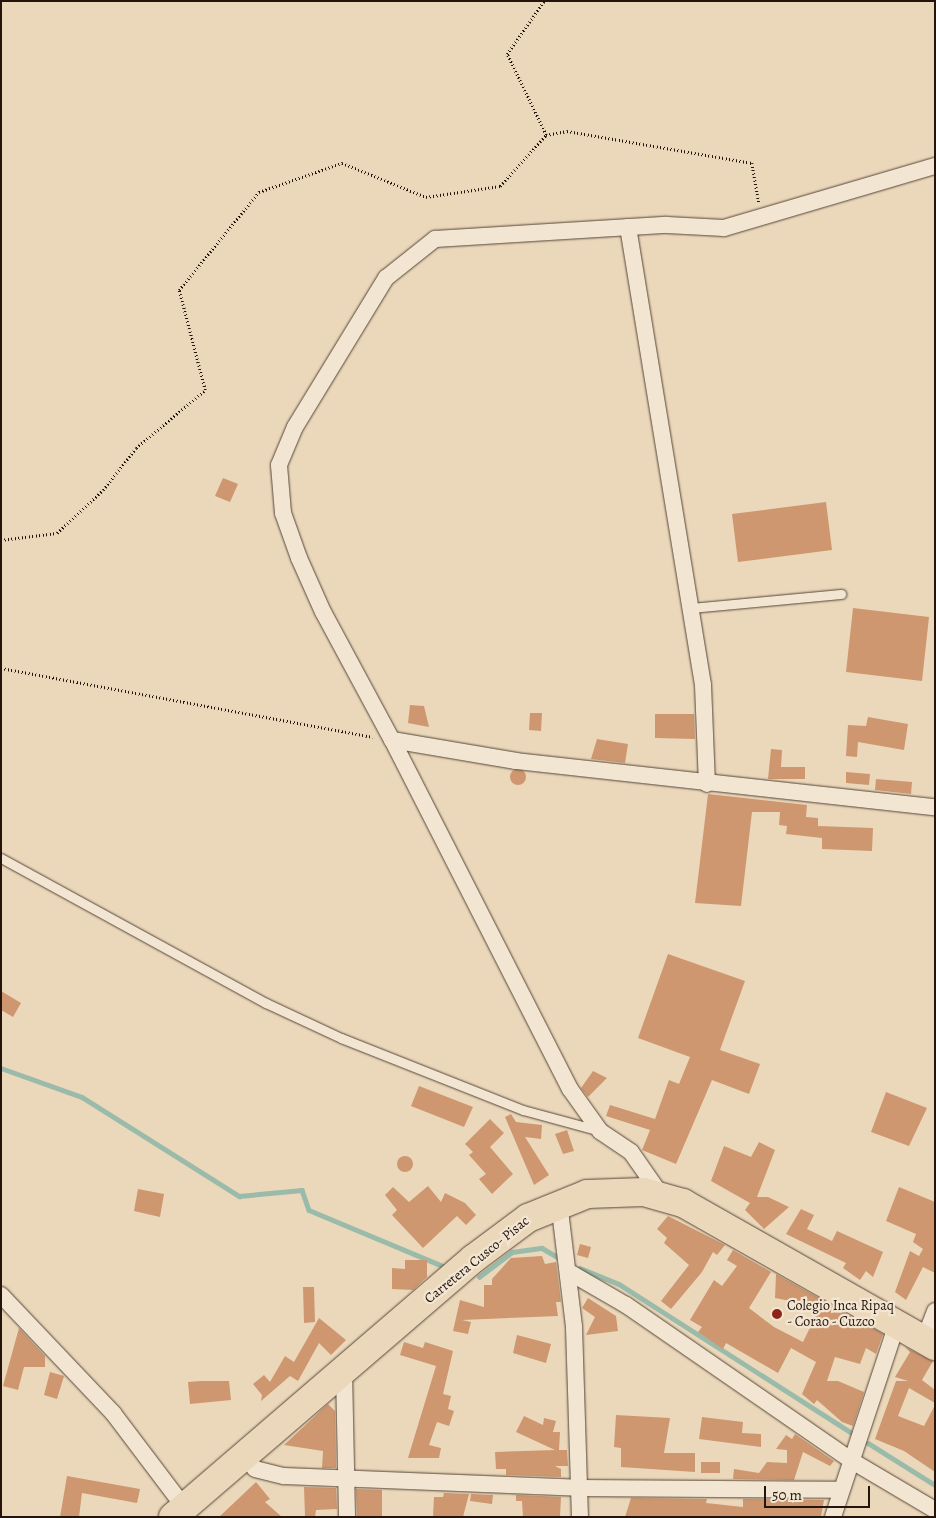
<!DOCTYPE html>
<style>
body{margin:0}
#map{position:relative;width:936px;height:1518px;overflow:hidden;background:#ebd8bb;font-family:Alegreya,serif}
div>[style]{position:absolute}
.stream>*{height:4.5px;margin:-2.25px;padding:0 2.25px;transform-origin:2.25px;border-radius:2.25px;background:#9abbaa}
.building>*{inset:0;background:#ce9770}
.round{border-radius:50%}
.path>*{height:2.5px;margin-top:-1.25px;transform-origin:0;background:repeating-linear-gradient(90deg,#24140b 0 1px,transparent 0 3.5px)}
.roads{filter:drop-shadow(0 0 1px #564537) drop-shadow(0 0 1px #564537)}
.service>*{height:9px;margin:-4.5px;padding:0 4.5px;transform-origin:4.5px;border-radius:4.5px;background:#f2e6d3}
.minor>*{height:16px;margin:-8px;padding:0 8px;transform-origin:8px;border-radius:8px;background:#f2e6d3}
.trunk>*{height:28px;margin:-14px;padding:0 14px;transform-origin:14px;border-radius:14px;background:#ebd8bb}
.dots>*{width:14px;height:14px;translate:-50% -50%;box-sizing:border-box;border:2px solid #f2e6d3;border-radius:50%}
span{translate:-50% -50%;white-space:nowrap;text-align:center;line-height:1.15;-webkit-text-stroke:4.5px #f2e6d3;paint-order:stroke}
.street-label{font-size:14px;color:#24140b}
.poi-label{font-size:14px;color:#24140b}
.left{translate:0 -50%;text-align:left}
.frame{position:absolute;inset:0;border:2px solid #24140b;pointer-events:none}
.scale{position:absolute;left:764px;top:1486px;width:106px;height:22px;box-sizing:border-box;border:2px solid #24140b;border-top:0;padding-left:6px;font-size:15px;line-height:18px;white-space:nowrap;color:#24140b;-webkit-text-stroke:4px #f2e6d3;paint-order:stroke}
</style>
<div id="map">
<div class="stream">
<div style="left:1px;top:1068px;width:86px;rotate:19.7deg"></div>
<div style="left:82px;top:1097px;width:186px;rotate:32.2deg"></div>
<div style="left:239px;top:1196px;width:63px;rotate:-5.4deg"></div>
<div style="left:302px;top:1190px;width:21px;rotate:71deg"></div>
<div style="left:309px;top:1210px;width:145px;rotate:22.7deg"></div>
<div style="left:580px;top:1268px;width:42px;rotate:22.3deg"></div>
<div style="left:619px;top:1284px;width:280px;rotate:32.6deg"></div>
<div style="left:479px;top:1277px;width:41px;rotate:-37.1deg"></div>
<div style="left:512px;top:1252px;width:30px;rotate:-8deg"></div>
<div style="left:542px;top:1248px;width:22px;rotate:30deg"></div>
<div style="left:868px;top:1443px;width:79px;rotate:32.1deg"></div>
</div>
<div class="building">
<div style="clip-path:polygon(223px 478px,238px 484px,230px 502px,215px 496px)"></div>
<div style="clip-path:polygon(826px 502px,832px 550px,738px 562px,732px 514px)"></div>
<div style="clip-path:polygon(853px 608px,929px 617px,922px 681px,846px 672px)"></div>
<div style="clip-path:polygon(410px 705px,424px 706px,429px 727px,408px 723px)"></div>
<div style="clip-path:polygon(530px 713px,542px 713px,541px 731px,529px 730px)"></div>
<div style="clip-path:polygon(655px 714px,694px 714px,695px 739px,655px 738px)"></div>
<div style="clip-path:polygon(868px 717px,908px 724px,904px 750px,858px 742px,857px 757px,846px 756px,848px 725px,866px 726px)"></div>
<div style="clip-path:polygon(597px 739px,628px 744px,625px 763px,591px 759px)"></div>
<div style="clip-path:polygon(771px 749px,782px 750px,781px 767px,805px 767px,805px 779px,768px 779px)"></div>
<div class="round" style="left:510px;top:769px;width:16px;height:16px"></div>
<div style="clip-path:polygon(846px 772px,870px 774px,869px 785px,846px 783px)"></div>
<div style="clip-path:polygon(876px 779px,912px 782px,911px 794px,875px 790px)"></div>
<div style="clip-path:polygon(708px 794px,807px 805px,806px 817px,818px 818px,818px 826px,873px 828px,872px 851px,822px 849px,822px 838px,786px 834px,787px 826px,779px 825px,780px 812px,752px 812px,741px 906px,695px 903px)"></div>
<div style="clip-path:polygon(668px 954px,745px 981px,720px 1050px,760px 1064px,749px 1094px,712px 1080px,676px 1164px,642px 1150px,650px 1130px,606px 1116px,610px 1105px,655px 1119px,669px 1080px,679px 1084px,690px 1057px,638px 1038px)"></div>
<div style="clip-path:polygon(1px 991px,21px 1003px,13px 1017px,1px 1010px)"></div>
<div style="clip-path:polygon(593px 1071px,607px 1078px,588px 1097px,581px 1088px)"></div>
<div style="clip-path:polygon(419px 1086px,473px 1107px,464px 1127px,411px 1106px)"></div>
<div style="clip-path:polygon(886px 1092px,927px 1108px,909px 1146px,871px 1132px)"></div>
<div style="clip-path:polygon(511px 1114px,516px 1122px,542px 1125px,541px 1139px,525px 1137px,549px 1175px,534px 1185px,505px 1117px)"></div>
<div style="clip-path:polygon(490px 1119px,504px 1133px,490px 1147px,513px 1174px,492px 1194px,479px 1179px,486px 1174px,469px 1155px,473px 1152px,465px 1144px)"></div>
<div style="clip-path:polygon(567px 1130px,574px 1151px,563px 1154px,555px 1134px)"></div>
<div style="clip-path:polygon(759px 1142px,775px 1150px,757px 1197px,768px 1197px,789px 1207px,764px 1229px,745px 1210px,750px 1203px,711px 1181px,724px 1146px,751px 1157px)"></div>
<div class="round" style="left:397px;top:1156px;width:16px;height:16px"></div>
<div style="clip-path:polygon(428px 1186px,441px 1202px,445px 1193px,465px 1203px,476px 1215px,466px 1225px,457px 1216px,423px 1248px,392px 1215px,397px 1210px,385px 1195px,393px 1187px,409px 1202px)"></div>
<div style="clip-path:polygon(899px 1187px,935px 1202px,935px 1273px,923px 1267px,906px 1300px,895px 1292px,910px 1251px,919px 1256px,923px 1249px,913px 1242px,916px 1234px,886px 1221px)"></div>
<div style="clip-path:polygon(138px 1189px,164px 1194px,160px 1217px,134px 1211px)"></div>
<div style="clip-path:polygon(801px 1209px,814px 1215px,807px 1229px,832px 1241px,837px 1231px,883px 1252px,873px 1277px,866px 1271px,860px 1280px,843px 1268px,846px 1263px,786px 1234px)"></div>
<div style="clip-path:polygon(668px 1216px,725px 1245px,717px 1255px,713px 1252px,702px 1272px,671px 1309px,661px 1301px,689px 1265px,664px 1243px,667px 1238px,657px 1229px)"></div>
<div style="clip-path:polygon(580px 1244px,591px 1247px,588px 1258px,577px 1255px)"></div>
<div style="clip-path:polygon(733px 1250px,771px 1272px,749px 1308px,774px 1327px,803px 1342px,818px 1311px,805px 1304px,775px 1298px,776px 1274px,883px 1334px,876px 1354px,866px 1348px,860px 1364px,835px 1357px,827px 1381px,838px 1381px,864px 1392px,853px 1426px,842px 1422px,817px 1400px,814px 1404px,802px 1394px,816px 1362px,791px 1348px,778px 1373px,726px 1343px,723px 1349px,698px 1332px,702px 1327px,690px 1320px,714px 1280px,722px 1286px,737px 1266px,727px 1260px)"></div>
<div style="clip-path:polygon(542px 1256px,545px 1264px,556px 1262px,561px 1302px,556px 1302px,558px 1316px,462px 1320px,471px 1322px,468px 1334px,453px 1331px,460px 1300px,484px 1307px,484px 1285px,492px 1285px,492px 1279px,511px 1258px)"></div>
<div style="clip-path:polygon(405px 1260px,427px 1260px,427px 1277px,413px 1290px,392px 1289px,392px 1268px,405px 1269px)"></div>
<div style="clip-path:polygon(303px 1287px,314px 1287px,315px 1322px,304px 1323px)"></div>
<div style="clip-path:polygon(588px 1298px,616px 1316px,618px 1331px,586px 1335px,595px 1317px,582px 1308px)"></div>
<div style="clip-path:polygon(319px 1318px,346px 1340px,331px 1355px,319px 1343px,298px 1381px,290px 1376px,261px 1401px,262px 1395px,253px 1384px,264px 1375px,270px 1382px,285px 1356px,294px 1362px)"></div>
<div style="clip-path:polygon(19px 1328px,45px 1356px,45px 1367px,24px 1367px,18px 1390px,3px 1386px)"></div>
<div style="clip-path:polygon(517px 1335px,551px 1344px,546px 1363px,513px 1353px)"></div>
<div style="clip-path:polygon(404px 1342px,423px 1348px,425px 1342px,453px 1351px,443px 1394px,451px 1396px,448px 1409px,454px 1411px,449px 1426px,437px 1422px,429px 1445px,441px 1448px,439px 1458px,408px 1458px,436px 1366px,400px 1355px)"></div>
<div style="clip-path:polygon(905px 1347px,933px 1361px,922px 1380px,935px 1390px,935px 1403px,909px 1388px,898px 1416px,924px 1426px,935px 1405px,935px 1472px,904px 1451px,875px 1439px,896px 1381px,908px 1381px,895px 1377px,910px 1352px)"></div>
<div style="clip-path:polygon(50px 1372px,64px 1376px,57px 1399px,44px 1395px)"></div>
<div style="clip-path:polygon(201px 1381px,229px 1381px,231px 1400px,190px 1404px,188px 1382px)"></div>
<div style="clip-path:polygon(328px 1404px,335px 1411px,336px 1468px,322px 1468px,323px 1451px,284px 1445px)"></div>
<div style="clip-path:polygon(616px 1415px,670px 1418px,664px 1453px,695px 1453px,695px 1472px,621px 1467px,621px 1448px,614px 1447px)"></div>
<div style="clip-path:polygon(524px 1416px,543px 1425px,544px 1418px,556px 1421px,553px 1432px,560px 1432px,559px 1450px,567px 1450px,568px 1466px,555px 1466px,561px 1469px,561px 1477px,506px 1475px,506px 1469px,496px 1469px,495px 1452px,555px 1450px,516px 1432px)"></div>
<div style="clip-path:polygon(702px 1417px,743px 1422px,742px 1433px,761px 1434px,761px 1447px,699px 1439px)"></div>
<div style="clip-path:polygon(795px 1434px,834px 1461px,830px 1466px,803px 1452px,794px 1480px,733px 1479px,734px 1469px,759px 1473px,767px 1462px,787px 1463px,787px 1450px,776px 1449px,786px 1435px,792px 1439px)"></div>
<div style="clip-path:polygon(701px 1462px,720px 1462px,720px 1473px,701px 1473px)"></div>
<div style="clip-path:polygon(67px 1476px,140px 1489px,137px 1503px,82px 1493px,79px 1517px,60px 1517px)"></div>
<div style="clip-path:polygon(256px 1482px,270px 1499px,265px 1502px,282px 1517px,219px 1517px)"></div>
<div style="clip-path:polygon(304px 1487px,336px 1488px,337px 1509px,316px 1510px,315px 1517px,305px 1517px)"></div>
<div style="clip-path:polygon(356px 1489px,382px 1490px,382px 1517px,357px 1517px)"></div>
<div style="clip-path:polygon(444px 1493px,469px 1494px,463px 1517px,433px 1517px,434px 1497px,443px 1497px)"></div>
<div style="clip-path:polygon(471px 1494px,493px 1495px,492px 1504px,470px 1501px)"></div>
<div style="clip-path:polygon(516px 1495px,561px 1497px,560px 1517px,523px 1517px,522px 1501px,516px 1501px)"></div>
<div style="clip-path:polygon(631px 1498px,707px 1499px,706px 1503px,743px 1507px,743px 1499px,824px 1500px,821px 1517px,625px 1517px)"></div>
</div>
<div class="path">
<div style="left:546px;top:135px;width:21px;rotate:-11deg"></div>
<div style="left:567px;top:131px;width:188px;rotate:9.8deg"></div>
<div style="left:752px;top:163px;width:41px;rotate:80.1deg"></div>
<div style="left:1px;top:540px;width:56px;rotate:-7.1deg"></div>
<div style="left:57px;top:533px;width:63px;rotate:-43.1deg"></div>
<div style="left:103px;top:490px;width:53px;rotate:-51.8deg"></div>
<div style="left:136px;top:448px;width:90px;rotate:-40deg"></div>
<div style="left:205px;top:390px;width:103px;rotate:-104.6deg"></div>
<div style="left:179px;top:290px;width:127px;rotate:-50.8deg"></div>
<div style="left:259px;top:192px;width:88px;rotate:-19.3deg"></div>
<div style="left:342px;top:163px;width:91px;rotate:22deg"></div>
<div style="left:426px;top:197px;width:75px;rotate:-8.5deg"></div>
<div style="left:500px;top:186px;width:69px;rotate:-48deg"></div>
<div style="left:546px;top:135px;width:90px;rotate:-115.7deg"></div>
<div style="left:507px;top:54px;width:65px;rotate:-55.1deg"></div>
<div style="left:1px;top:668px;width:378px;rotate:10.5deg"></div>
</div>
<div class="roads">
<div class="service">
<div style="left:690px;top:608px;width:152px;rotate:-5.3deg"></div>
<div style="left:1px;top:858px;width:302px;rotate:28.7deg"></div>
<div style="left:266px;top:1003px;width:83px;rotate:25deg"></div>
<div style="left:341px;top:1038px;width:196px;rotate:21.6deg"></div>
<div style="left:523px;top:1110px;width:77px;rotate:15.1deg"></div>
</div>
<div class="minor">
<div style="left:628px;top:227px;width:464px;rotate:80.7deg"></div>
<div style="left:703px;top:685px;width:99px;rotate:87.7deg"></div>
<div style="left:392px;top:740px;width:145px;rotate:-118.3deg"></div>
<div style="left:323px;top:612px;width:59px;rotate:-114deg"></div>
<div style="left:299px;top:558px;width:48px;rotate:-109.6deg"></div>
<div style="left:283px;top:513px;width:48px;rotate:-94.8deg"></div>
<div style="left:279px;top:465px;width:41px;rotate:-67.2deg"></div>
<div style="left:295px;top:427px;width:175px;rotate:-58.6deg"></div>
<div style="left:386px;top:278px;width:63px;rotate:-38.5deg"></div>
<div style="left:435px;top:239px;width:232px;rotate:-3.5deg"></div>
<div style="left:667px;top:225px;width:57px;rotate:3deg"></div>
<div style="left:724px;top:228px;width:220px;rotate:-16.4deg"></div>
<div style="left:661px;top:1195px;width:52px;rotate:-124.9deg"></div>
<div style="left:631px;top:1152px;width:37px;rotate:-146deg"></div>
<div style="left:600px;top:1131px;width:52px;rotate:-125.5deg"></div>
<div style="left:570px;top:1089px;width:392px;rotate:-117deg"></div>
<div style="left:392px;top:740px;width:126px;rotate:9.6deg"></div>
<div style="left:516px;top:761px;width:422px;rotate:6.3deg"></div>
<div style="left:555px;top:1204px;width:16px;rotate:68deg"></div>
<div style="left:561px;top:1219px;width:109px;rotate:83.1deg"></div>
<div style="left:574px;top:1327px;width:190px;rotate:88.2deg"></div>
<div style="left:569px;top:1272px;width:66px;rotate:30.1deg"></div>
<div style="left:626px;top:1305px;width:275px;rotate:34.6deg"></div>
<div style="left:852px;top:1461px;width:96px;rotate:30.6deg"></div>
<div style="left:1px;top:1295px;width:163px;rotate:46.5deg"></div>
<div style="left:113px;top:1413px;width:118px;rotate:52.9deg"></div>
<div style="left:924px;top:1340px;width:31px;rotate:-69deg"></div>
<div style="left:344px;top:1372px;width:145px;rotate:88.8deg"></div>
<div style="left:243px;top:1455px;width:18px;rotate:49deg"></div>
<div style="left:255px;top:1469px;width:30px;rotate:14deg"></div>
<div style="left:284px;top:1476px;width:294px;rotate:2.3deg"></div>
<div style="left:578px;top:1488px;width:263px;rotate:0.4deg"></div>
<div style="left:833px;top:1517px;width:203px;rotate:-71.7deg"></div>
</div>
<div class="trunk">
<div style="left:173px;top:1517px;width:396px;rotate:-40.7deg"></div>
<div style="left:473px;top:1259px;width:69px;rotate:-36.7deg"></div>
<div style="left:528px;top:1218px;width:64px;rotate:-22.1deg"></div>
<div style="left:587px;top:1194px;width:57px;rotate:-2deg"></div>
<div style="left:644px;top:1192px;width:41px;rotate:15.8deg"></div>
<div style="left:683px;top:1203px;width:290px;rotate:29.6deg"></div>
</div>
</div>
<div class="dots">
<div style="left:777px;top:1314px;background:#8f2418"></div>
</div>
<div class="street-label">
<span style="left:477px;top:1260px;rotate:-39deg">Carretera Cusco- Pisac</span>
</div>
<div class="poi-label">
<span class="left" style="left:787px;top:1314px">Colegio Inca Ripaq<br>- Corao - Cuzco</span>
</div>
<div class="frame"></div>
<div class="scale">50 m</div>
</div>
